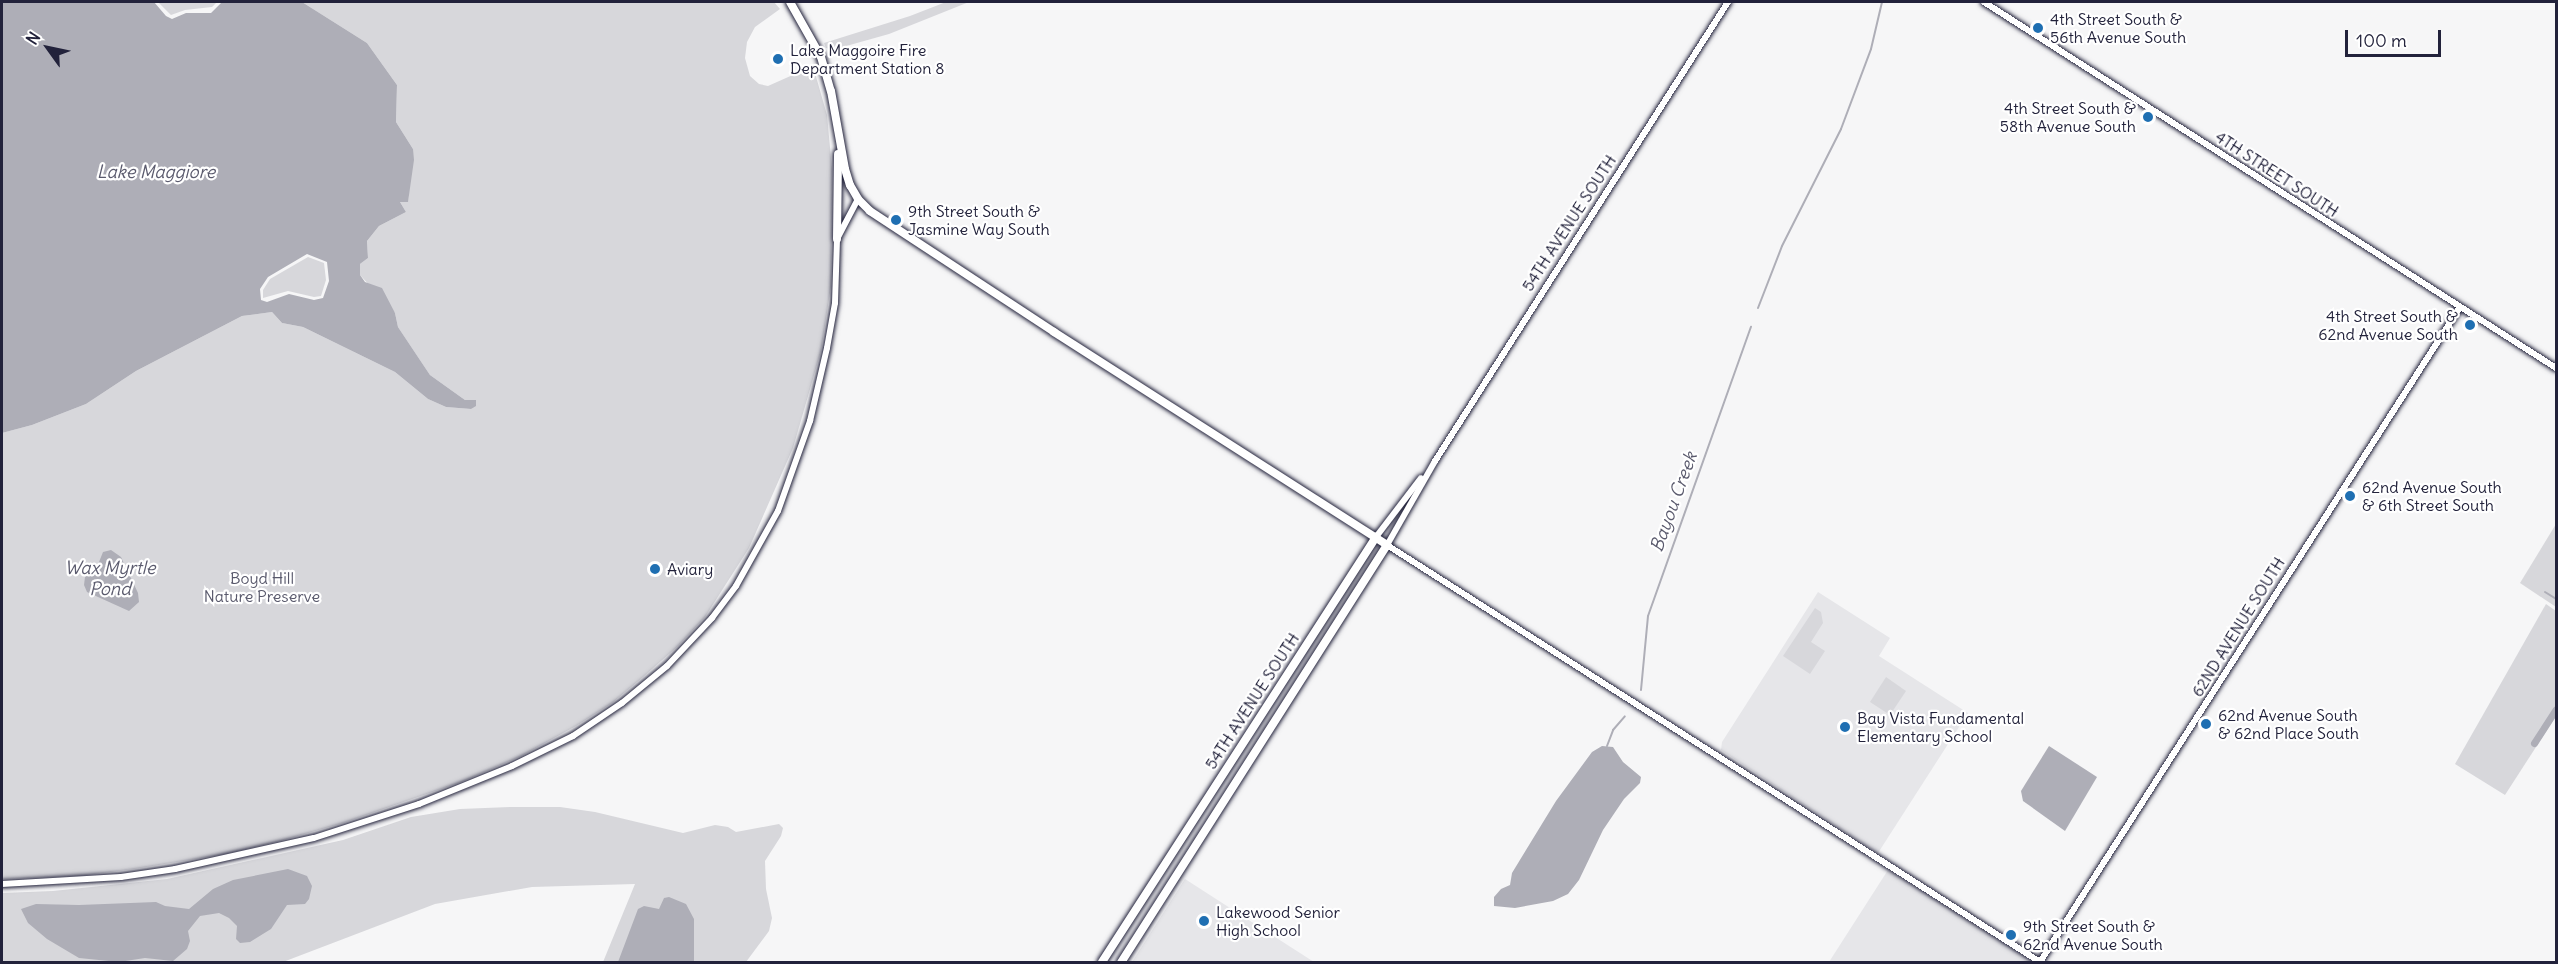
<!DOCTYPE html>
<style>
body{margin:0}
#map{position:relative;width:2558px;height:964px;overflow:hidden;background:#f6f6f7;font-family:Delius,sans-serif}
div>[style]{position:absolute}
.built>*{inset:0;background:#e6e6e9}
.green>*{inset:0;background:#d7d7db}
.water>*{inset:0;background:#aeaeb7}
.stream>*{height:2px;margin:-1px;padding:0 1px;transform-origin:1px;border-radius:1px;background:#aeaeb7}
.canal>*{height:7px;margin:-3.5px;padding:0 3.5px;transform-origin:3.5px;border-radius:3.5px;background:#aeaeb7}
.roads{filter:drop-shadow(0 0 2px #22223b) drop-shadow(0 0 2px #22223b)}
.minor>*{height:6px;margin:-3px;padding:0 3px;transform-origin:3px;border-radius:3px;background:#fff}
.major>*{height:8px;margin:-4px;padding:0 4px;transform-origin:4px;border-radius:4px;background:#fff}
.dots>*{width:16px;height:16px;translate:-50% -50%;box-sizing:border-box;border:3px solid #fff;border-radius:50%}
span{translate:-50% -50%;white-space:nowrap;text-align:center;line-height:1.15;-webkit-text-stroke:4.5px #fff;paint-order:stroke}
.poi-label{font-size:16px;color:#22223b}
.left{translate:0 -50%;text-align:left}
.right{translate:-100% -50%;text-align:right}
.street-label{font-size:16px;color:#22223b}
.park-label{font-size:16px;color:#58586b}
.water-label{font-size:18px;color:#5a5a6d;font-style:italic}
.frame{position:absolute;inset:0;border:3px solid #22223b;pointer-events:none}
.north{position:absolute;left:18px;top:18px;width:60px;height:60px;-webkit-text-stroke:4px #fff;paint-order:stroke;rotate:303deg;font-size:16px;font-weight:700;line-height:24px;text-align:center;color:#22223b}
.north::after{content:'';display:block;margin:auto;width:21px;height:27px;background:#22223b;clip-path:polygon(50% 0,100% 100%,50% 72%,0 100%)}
.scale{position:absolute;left:2345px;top:30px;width:96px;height:27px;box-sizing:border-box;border:3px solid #22223b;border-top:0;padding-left:8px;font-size:18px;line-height:21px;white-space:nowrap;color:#22223b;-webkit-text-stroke:4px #fff;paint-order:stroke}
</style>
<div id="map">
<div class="built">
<div style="clip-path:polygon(1818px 592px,1890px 638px,1879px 656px,1968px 713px,1878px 853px,1721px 750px,1722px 742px)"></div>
<div style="clip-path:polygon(1888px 870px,2034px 962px,1829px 962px)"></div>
<div style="clip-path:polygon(1185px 879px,1314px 962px,1132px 962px)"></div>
</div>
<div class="green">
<div style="clip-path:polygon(158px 2px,217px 2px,212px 7px,185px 10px,171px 15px)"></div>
<div style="clip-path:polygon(302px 2px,774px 2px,780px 9px,755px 27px,747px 42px,745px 58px,750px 76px,759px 84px,768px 86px,813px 66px,827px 115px,832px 169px,831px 286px,821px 351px,793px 448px,749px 548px,705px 617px,678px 646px,643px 677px,612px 703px,576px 726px,521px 756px,461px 782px,343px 823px,280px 841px,226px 854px,134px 869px,79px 876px,2px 879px,2px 433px,32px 425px,86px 404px,136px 371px,242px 316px,272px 312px,282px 323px,303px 327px,395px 372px,428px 399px,446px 407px,471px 409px,476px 400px,465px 400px,430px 375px,398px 327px,395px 313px,360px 275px,360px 264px,368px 258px,367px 241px,379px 226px,406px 212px,400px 202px,408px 201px,413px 149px,396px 122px,397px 85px,367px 43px)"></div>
<div style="clip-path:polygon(946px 2px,969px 2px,889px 34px,832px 50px,826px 48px,824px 43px,910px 16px)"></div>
<div style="clip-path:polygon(308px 257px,324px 263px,326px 280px,321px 296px,314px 297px,288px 291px,263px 298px,263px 290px,270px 279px)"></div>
<div style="clip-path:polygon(2556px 524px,2556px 607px,2520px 583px)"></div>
<div style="clip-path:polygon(2546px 604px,2556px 611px,2556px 716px,2505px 795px,2455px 764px)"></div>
<div style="clip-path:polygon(1815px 608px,1821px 612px,1823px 623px,1811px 642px,1825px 651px,1810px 674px,1783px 656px)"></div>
<div style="clip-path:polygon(1886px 677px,1906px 691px,1890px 715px,1870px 702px)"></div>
<div style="clip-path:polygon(511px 807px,560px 807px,595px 812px,683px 833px,715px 825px,728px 827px,736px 832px,779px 824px,783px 828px,781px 836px,765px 861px,766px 889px,772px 918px,769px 931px,746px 962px,603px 962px,635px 884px,566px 886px,532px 887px,435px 904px,283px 962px,2px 962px,2px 893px,53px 891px,167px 879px,343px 840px,411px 817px,460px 809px)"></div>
</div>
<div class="water">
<div style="clip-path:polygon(evenodd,2px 2px,154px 2px,166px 16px,172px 19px,186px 13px,211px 13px,222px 2px,302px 2px,367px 43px,397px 85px,396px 122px,413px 149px,414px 160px,408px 202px,400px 202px,406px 212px,379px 226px,367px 241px,368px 258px,360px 264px,360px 275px,365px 282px,382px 288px,395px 313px,398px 327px,430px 375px,465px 400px,476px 400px,476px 406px,471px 409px,446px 407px,428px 399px,395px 372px,303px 327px,282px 323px,272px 312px,242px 316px,136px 371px,86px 404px,32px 425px,2px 433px,2px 2px,307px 254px,327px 262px,329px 281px,323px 298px,314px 300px,289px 294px,267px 302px,261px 300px,260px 289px,268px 277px,307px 254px)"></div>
<div style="clip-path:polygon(111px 550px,121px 557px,138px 593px,139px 602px,129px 611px,87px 592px,84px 585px,85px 577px,97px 567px,103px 552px)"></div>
<div style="clip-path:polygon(1602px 746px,1613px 747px,1623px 762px,1641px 777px,1640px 783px,1624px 799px,1603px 830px,1579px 880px,1568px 894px,1553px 901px,1515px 908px,1494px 906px,1494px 897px,1501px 889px,1510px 885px,1512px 873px,1556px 801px,1592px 752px)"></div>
<div style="clip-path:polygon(2049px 746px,2097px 777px,2065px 831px,2023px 801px,2021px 791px)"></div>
<div style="clip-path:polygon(288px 869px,307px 876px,312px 886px,309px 899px,305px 904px,287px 905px,271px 929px,250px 942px,240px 943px,236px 939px,237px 926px,229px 918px,219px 913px,200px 916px,188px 931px,190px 941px,187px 949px,173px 961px,145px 958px,119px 962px,79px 958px,47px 939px,28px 923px,21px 909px,36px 904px,79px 905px,156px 902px,165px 906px,189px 909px,213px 889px,233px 880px)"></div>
<div style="clip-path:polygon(669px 897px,686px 904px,694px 919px,694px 962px,618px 962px,638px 909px,644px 906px,659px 909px,664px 898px)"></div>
</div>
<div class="stream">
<div style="left:1758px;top:308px;width:66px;rotate:-68.8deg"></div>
<div style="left:1782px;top:246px;width:131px;rotate:-63.2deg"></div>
<div style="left:1841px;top:129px;width:85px;rotate:-69.4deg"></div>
<div style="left:1871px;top:49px;width:48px;rotate:-76.8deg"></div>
<div style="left:2545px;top:592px;width:13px;rotate:32deg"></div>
<div style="left:1641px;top:690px;width:74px;rotate:-84.6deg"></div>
<div style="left:1648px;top:616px;width:307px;rotate:-70.4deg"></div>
<div style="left:1607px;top:746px;width:17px;rotate:-69deg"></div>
<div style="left:1613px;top:730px;width:18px;rotate:-49deg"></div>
</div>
<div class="canal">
<div style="left:2534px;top:743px;width:40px;rotate:-57.1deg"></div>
</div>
<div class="roads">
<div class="minor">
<div style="left:1728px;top:2px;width:545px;rotate:122.55deg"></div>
<div style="left:1435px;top:461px;width:97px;rotate:119.7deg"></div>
<div style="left:1387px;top:545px;width:775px;rotate:32.56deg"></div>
<div style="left:1984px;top:2px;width:679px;rotate:32.61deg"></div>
<div style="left:1376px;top:537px;width:74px;rotate:-52.7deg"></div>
<div style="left:2px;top:884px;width:119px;rotate:-3.4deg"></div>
<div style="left:121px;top:877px;width:55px;rotate:-8.4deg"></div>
<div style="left:175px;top:869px;width:142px;rotate:-12.6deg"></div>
<div style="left:314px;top:838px;width:110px;rotate:-17.9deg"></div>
<div style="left:419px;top:804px;width:100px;rotate:-22.2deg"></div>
<div style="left:512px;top:766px;width:68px;rotate:-26.2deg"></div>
<div style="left:573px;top:736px;width:59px;rotate:-34deg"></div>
<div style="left:622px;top:703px;width:58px;rotate:-39.4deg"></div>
<div style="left:667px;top:666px;width:66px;rotate:-46.8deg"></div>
<div style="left:712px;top:618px;width:40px;rotate:-53deg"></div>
<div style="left:736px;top:586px;width:86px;rotate:-60.8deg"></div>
<div style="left:778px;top:511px;width:96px;rotate:-70.4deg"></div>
<div style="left:810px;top:421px;width:75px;rotate:-76.9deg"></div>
<div style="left:827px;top:348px;width:46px;rotate:-79.9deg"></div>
<div style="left:835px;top:303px;width:64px;rotate:-88.2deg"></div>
<div style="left:837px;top:239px;width:45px;rotate:-62.3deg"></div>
<div style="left:2040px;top:962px;width:778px;rotate:-57.33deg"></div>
</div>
<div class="major">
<div style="left:790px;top:2px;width:63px;rotate:60.6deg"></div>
<div style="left:821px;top:57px;width:35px;rotate:74deg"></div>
<div style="left:831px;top:91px;width:79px;rotate:79.8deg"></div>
<div style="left:845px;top:169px;width:17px;rotate:73deg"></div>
<div style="left:850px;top:185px;width:16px;rotate:60deg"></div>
<div style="left:858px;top:199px;width:17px;rotate:45deg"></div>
<div style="left:870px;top:211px;width:220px;rotate:33.3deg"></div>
<div style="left:1054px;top:332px;width:395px;rotate:32.6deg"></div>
<div style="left:1387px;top:545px;width:495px;rotate:122.5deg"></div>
<div style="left:837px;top:239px;width:85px;rotate:-89.3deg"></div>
<div style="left:1102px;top:962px;width:506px;rotate:-57.19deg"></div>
</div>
</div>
<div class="dots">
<div style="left:2038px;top:28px;background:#1f6fb2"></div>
<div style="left:778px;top:59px;background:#1f6fb2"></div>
<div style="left:2148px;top:117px;background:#1f6fb2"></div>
<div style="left:896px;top:220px;background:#1f6fb2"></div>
<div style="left:2470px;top:325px;background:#1f6fb2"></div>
<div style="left:2350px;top:496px;background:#1f6fb2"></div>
<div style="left:655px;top:569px;background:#1f6fb2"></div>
<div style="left:2206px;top:724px;background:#1f6fb2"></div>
<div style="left:1845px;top:727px;background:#1f6fb2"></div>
<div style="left:1204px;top:921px;background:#1f6fb2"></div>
<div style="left:2011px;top:935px;background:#1f6fb2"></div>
</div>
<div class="poi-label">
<span class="left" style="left:2050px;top:28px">4th Street South &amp;<br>56th Avenue South</span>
<span class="left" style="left:790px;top:59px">Lake Maggoire Fire<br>Department Station 8</span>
<span class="right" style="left:2136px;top:117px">4th Street South &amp;<br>58th Avenue South</span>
<span class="left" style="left:908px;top:220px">9th Street South &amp;<br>Jasmine Way South</span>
<span class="right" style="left:2458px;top:325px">4th Street South &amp;<br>62nd Avenue South</span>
<span class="left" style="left:2362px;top:496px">62nd Avenue South<br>&amp; 6th Street South</span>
<span class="left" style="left:667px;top:569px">Aviary</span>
<span class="left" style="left:2218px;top:724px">62nd Avenue South<br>&amp; 62nd Place South</span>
<span class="left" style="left:1857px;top:727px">Bay Vista Fundamental<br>Elementary School</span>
<span class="left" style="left:1216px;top:921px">Lakewood Senior<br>High School</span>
<span class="left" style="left:2023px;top:935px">9th Street South &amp;<br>62nd Avenue South</span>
</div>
<div class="street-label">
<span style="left:2277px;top:174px;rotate:33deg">4TH STREET SOUTH</span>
<span style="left:1569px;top:223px;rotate:-57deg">54TH AVENUE SOUTH</span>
<span style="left:2238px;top:627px;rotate:-58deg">62ND AVENUE SOUTH</span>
<span style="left:1252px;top:701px;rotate:-57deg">54TH AVENUE SOUTH</span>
</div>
<div class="park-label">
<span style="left:262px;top:587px">Boyd Hill<br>Nature Preserve</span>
</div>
<div class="water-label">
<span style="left:156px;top:172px">Lake Maggiore</span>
<span style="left:1674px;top:502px;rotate:-70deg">Bayou Creek</span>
<span style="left:110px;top:579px">Wax Myrtle<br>Pond</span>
</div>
<div class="frame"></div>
<div class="north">N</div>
<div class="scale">100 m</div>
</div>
